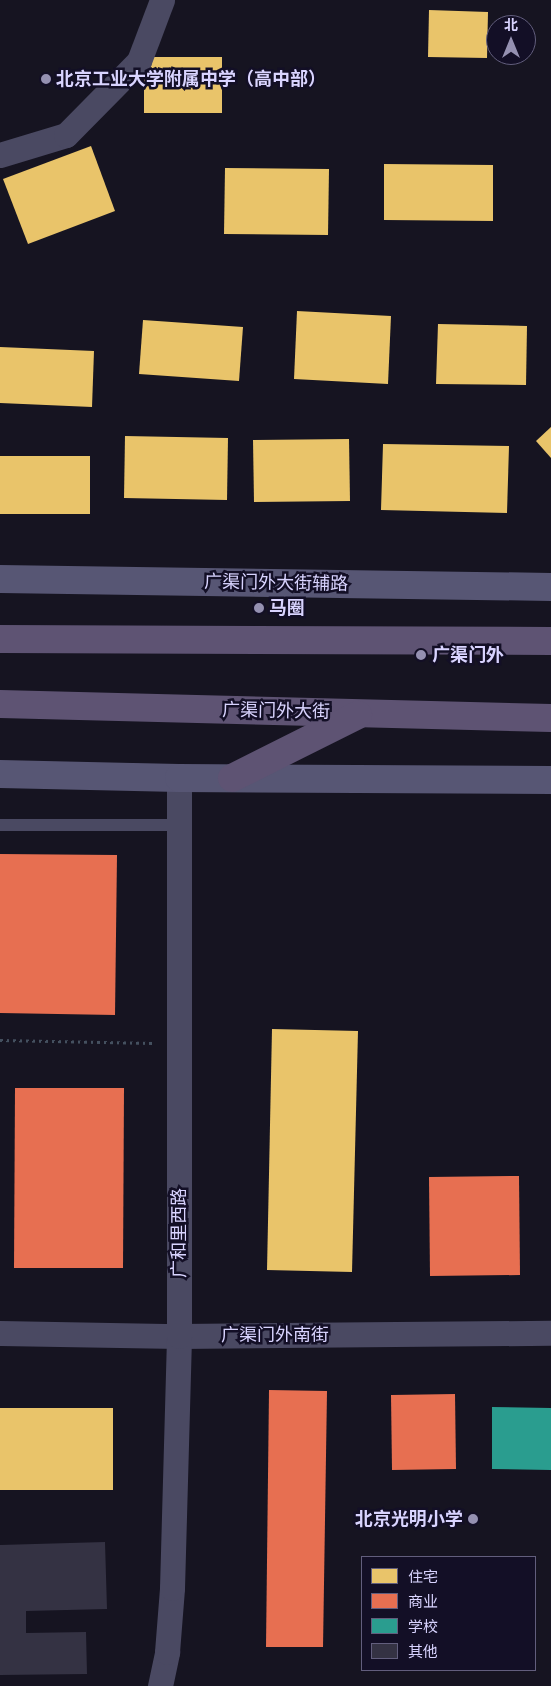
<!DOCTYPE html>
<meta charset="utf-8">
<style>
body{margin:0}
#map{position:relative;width:551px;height:1686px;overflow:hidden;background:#161421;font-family:Karla,"Noto Sans SC",sans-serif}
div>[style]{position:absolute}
.homes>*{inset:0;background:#e9c46a}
.shops>*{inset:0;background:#e76f51}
.schools>*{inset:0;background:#2a9d8f}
.building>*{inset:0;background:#343243}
.path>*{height:3px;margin-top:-1.5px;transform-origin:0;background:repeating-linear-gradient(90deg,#44505f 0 2.5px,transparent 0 6.5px)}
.lane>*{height:12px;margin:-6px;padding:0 6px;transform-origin:6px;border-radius:6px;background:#4a4962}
.street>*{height:25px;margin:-12.5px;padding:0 12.5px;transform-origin:12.5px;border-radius:12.5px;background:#4a4962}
.secondary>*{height:28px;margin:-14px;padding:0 14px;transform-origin:14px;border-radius:14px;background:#575674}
.primary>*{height:28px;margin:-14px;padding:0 14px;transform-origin:14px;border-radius:14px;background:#5e5373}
.dots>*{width:14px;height:14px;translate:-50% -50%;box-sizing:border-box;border:2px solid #130f26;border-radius:50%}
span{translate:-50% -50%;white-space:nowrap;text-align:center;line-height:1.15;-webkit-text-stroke:5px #130f26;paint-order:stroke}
.poi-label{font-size:18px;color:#d9d4ff;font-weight:700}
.left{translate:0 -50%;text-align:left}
.right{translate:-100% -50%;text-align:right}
.street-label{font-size:18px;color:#d9d4ff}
.legend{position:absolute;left:361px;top:1556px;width:175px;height:115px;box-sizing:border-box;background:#130f26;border:1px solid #625e7d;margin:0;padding:6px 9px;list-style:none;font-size:15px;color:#d9d4ff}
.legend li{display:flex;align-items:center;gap:10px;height:25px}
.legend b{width:25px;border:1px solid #625e7d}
.north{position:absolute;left:486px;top:15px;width:50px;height:50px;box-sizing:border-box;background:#130f26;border:1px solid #625e7d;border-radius:50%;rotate:0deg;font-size:14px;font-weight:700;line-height:20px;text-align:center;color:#d9d4ff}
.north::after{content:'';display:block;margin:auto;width:18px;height:22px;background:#9591b1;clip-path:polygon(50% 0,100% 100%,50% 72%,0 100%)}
</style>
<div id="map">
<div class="homes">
<div style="clip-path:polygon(429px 10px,488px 12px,487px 58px,428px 57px)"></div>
<div style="clip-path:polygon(144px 57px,222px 57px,222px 113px,144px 113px)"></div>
<div style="clip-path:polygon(91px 146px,115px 211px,28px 244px,3px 179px)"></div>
<div style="clip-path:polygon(384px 164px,493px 165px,493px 221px,384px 220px)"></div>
<div style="clip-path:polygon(225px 168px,329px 169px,328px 235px,224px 234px)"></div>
<div style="clip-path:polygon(297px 311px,391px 316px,388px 384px,294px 379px)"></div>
<div style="clip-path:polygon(143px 320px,243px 327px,239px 381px,139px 374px)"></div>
<div style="clip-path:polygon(438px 324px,527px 326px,526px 385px,436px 384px)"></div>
<div style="clip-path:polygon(0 347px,94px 351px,92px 407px,0 403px)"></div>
<div style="clip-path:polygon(551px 427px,551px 458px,536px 441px)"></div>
<div style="clip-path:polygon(125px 436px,228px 438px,227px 500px,124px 498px)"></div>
<div style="clip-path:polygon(349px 439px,350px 501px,254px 502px,253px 440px)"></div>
<div style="clip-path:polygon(383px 444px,509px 446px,507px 513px,381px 510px)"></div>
<div style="clip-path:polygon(0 456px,90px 456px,90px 514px,0 514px)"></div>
<div style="clip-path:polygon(272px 1029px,358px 1031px,352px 1272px,267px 1270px)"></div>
<div style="clip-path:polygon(0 1408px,113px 1408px,113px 1490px,0 1490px)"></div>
</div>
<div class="shops">
<div style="clip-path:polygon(0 854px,117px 855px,115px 1015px,0 1013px)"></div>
<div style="clip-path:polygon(15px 1088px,124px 1088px,123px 1268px,14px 1268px)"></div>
<div style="clip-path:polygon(519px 1176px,520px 1275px,430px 1276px,429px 1177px)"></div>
<div style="clip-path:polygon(269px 1390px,327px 1391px,323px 1647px,266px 1647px)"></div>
<div style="clip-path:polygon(455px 1394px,456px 1469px,392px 1470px,391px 1395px)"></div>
</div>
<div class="schools">
<div style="clip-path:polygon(492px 1407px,551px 1408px,551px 1470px,492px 1469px)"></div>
</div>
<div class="building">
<div style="clip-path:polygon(105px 1542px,107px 1609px,26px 1611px,26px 1633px,86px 1632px,87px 1674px,0 1675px,0 1545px)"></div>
</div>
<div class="path">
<div style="left:0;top:1040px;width:153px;rotate:1.1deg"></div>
</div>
<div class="lane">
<div style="left:0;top:825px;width:179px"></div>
</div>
<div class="street">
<div style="left:0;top:155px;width:69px;rotate:-16.9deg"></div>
<div style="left:66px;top:135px;width:104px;rotate:-45.4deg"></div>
<div style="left:139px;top:61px;width:65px;rotate:-69.3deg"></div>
<div style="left:0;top:1333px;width:179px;rotate:1deg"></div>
<div style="left:179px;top:1336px;width:372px;rotate:-0.5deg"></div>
<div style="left:160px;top:1686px;width:35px;rotate:-78deg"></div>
<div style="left:167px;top:1652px;width:64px;rotate:-85.5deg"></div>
<div style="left:172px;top:1588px;width:252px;rotate:-88.4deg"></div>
<div style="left:179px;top:1336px;width:558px;rotate:-90deg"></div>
</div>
<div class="secondary">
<div style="left:0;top:579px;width:551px;rotate:0.83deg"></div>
<div style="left:0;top:774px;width:179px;rotate:1.3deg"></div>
<div style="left:179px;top:778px;width:372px;rotate:0.3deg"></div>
</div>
<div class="primary">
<div style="left:0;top:639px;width:551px;rotate:0.21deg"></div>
<div style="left:0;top:704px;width:551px;rotate:1.46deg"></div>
<div style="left:232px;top:778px;width:141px;rotate:-26.6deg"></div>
</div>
<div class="dots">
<div style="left:46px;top:79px;background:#9591b1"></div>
<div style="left:259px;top:608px;background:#9591b1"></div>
<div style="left:421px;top:655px;background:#9591b1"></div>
<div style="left:473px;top:1519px;background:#9591b1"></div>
</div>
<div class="poi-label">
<span class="left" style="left:56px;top:79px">北京工业大学附属中学（高中部）</span>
<span class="left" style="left:269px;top:608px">马圈</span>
<span class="left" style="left:432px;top:655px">广渠门外</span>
<span class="right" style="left:463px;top:1519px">北京光明小学</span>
</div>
<div class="street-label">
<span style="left:276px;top:583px;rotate:1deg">广渠门外大街辅路</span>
<span style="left:276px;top:711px;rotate:1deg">广渠门外大街</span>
<span style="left:179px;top:1233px;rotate:-90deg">广和里西路</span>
<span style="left:275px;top:1335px">广渠门外南街</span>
</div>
<ul class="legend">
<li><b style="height:14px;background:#e9c46a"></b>住宅</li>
<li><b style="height:14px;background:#e76f51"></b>商业</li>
<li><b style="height:14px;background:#2a9d8f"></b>学校</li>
<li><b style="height:14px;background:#343243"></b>其他</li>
</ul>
<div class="north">北</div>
</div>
